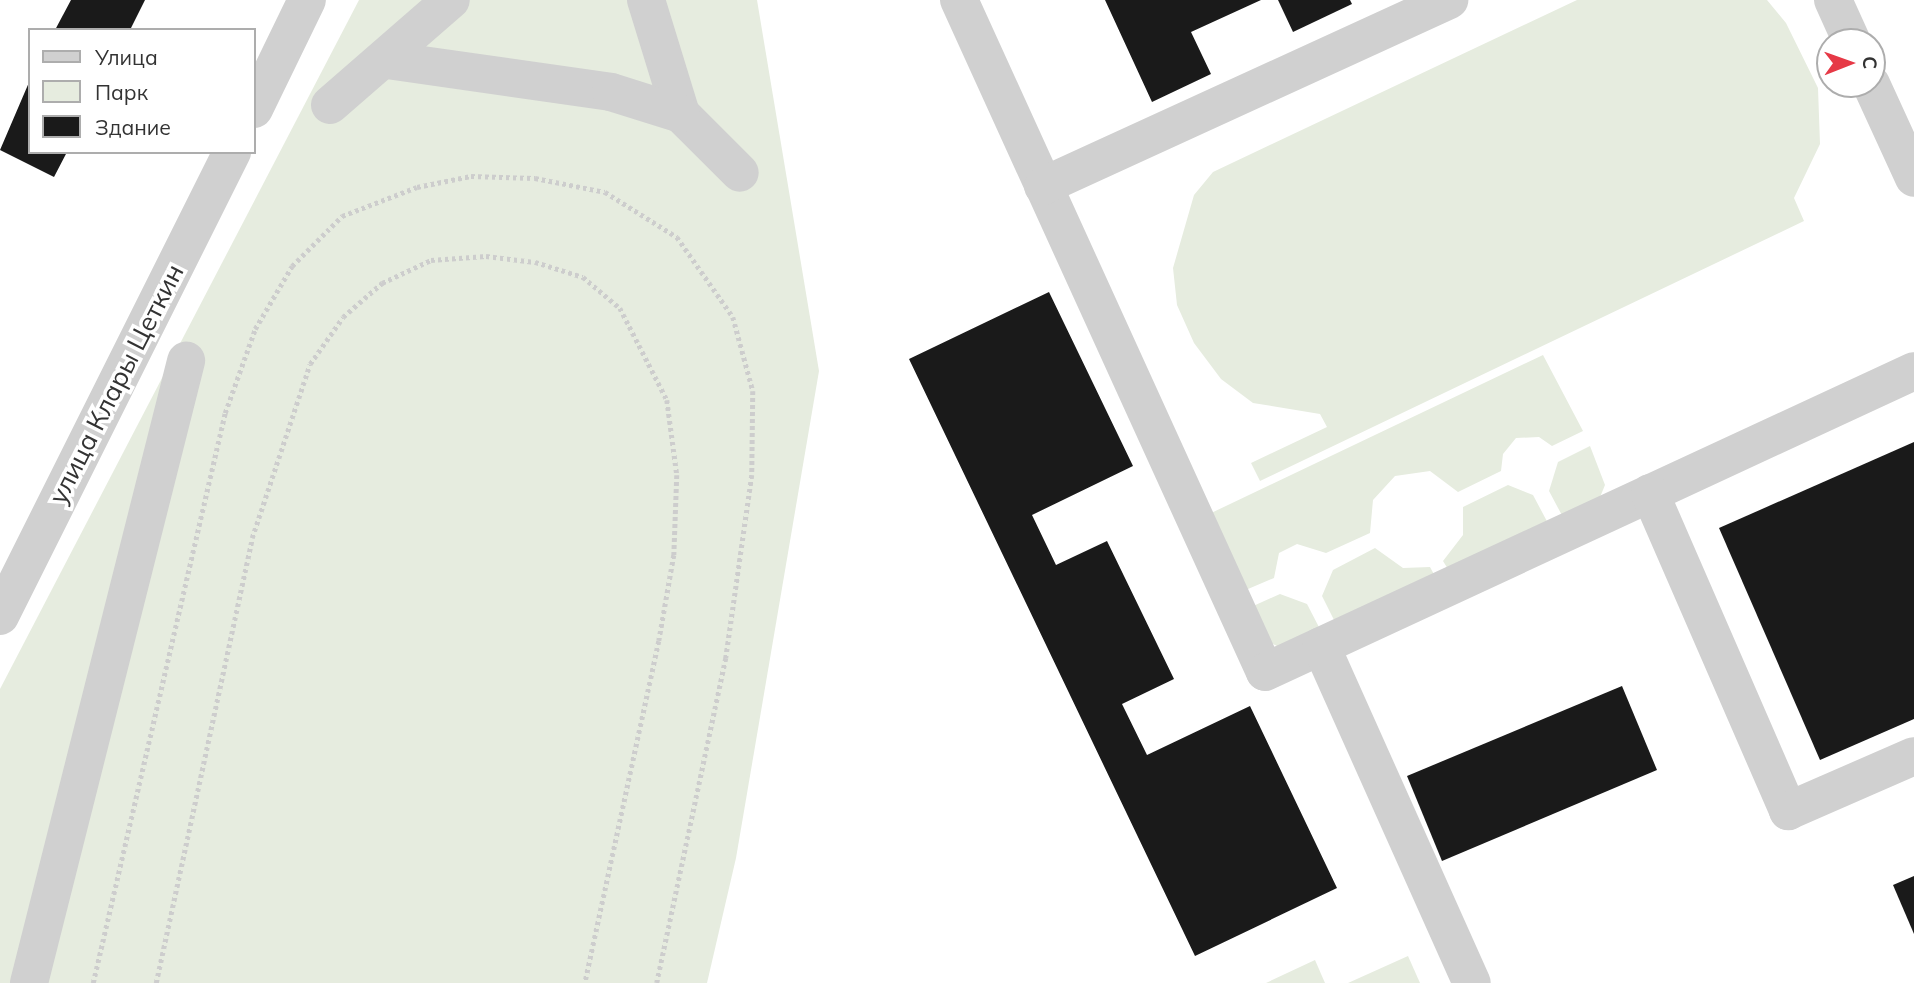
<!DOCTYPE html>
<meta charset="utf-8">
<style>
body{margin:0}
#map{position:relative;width:1914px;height:983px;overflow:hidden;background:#fff;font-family:Mulish,sans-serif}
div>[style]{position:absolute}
.green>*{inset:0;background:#e6ecdf}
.building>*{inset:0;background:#1a1a1a}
.path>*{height:4.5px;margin-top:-2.25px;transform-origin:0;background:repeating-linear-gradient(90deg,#cdcdcd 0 3.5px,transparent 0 7px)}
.minor>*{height:38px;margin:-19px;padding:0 19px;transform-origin:19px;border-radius:19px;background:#d0d0d0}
span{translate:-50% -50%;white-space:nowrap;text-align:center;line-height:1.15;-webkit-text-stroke:7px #fff;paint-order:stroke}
.street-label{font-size:26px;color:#333}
.legend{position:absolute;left:28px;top:28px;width:228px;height:126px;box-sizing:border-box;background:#fff;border:2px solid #adadad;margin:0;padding:9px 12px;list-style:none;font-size:21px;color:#333}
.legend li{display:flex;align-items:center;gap:14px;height:35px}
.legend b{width:35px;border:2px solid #adadad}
.north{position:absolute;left:1816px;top:28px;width:70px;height:70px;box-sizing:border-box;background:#fff;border:2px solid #adadad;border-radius:50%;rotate:89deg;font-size:19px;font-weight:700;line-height:28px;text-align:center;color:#333}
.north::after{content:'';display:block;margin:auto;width:24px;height:32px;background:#e63946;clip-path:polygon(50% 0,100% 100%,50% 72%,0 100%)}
</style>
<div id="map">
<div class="green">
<div style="clip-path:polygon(359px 0,757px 0,819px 371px,736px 858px,707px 983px,0 983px,0 689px)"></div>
<div style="clip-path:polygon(1577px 0,1767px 0,1786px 23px,1818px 88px,1820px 144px,1794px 198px,1804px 221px,1260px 481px,1251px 463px,1327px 427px,1320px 414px,1253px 403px,1221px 379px,1194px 343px,1177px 305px,1173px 268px,1194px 195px,1213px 172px)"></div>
<div style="clip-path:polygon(1543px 355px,1583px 431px,1552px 446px,1539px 437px,1516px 438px,1503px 454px,1501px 471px,1458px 492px,1430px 471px,1395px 476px,1373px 500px,1370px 533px,1326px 553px,1297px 544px,1279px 553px,1274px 578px,1241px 592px,1207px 515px)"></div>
<div style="clip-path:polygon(1590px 446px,1605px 485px,1598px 502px,1565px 521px,1549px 491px,1558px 462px)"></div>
<div style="clip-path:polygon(1508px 485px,1533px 495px,1550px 527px,1451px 574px,1443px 561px,1463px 535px,1463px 507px)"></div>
<div style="clip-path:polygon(1375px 548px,1403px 568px,1430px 567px,1437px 580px,1337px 626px,1322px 596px,1333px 570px)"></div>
<div style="clip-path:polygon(1280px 594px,1307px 604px,1322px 633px,1279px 647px,1267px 641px,1251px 607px)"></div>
<div style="clip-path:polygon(1408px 956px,1420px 983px,1348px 983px)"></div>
<div style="clip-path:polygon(1315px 960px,1325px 983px,1266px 983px)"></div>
</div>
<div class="building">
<div style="clip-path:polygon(71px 0,145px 0,130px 30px,55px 30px)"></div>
<div style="clip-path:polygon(1105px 0,1261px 0,1191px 32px,1211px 74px,1152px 102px)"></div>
<div style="clip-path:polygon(1278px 0,1350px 0,1352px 4px,1293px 32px)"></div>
<div style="clip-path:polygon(30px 80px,30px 152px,67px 152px,54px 177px,0 150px)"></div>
<div style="clip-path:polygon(1049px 292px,1133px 466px,1032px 515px,1056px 565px,1107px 541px,1174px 679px,1122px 704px,1147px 755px,1250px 706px,1337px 888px,1195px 956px,909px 359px)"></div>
<div style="clip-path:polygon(1914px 442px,1914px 719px,1820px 760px,1719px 528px)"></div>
<div style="clip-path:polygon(1622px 686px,1657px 770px,1442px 861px,1407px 776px)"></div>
<div style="clip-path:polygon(1914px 876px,1914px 934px,1893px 885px)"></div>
</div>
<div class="path">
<div style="left:93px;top:983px;width:585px;rotate:-76.96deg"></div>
<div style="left:225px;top:413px;width:89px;rotate:-70.3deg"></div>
<div style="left:255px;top:329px;width:73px;rotate:-59.6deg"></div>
<div style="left:292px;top:266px;width:71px;rotate:-45deg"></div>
<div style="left:342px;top:216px;width:80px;rotate:-21.1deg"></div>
<div style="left:417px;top:187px;width:55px;rotate:-11.5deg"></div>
<div style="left:471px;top:176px;width:64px;rotate:1.8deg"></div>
<div style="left:535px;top:178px;width:71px;rotate:11.3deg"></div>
<div style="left:605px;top:192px;width:85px;rotate:32deg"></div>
<div style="left:677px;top:237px;width:98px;rotate:55deg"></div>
<div style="left:733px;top:317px;width:77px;rotate:74.9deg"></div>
<div style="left:753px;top:391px;width:84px;rotate:90.7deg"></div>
<div style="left:752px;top:475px;width:185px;rotate:98.1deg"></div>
<div style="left:726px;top:658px;width:332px;rotate:102deg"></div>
<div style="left:156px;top:983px;width:455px;rotate:-77.8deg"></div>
<div style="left:252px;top:538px;width:183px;rotate:-71.6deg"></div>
<div style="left:310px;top:364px;width:57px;rotate:-54.9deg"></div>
<div style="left:343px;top:317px;width:52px;rotate:-41.1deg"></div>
<div style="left:382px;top:283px;width:54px;rotate:-25.1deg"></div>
<div style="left:431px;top:260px;width:55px;rotate:-4.2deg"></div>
<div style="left:486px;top:256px;width:49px;rotate:7deg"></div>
<div style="left:535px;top:262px;width:50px;rotate:17.4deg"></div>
<div style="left:583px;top:277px;width:48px;rotate:40deg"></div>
<div style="left:620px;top:308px;width:103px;rotate:62.9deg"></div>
<div style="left:667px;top:400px;width:76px;rotate:82.4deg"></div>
<div style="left:677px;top:475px;width:80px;rotate:92.1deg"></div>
<div style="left:674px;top:555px;width:87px;rotate:99.9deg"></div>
<div style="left:659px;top:641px;width:350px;rotate:102.2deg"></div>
</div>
<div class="minor">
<div style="left:646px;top:0;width:119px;rotate:72.9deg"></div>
<div style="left:681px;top:114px;width:83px;rotate:45deg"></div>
<div style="left:959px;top:0;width:738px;rotate:65.52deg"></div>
<div style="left:1265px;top:672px;width:715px;rotate:-24.88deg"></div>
<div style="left:1833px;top:0;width:46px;rotate:65.7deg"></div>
<div style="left:387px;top:60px;width:226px;rotate:8.1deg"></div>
<div style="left:611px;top:92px;width:73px;rotate:17.4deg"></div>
<div style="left:1871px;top:84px;width:103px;rotate:65.4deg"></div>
<div style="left:330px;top:105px;width:160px;rotate:-41deg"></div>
<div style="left:254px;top:109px;width:121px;rotate:-64.1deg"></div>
<div style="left:1043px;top:186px;width:447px;rotate:-24.6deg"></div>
<div style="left:1650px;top:493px;width:347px;rotate:66.5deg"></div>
<div style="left:1788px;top:811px;width:137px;rotate:-23.6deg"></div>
<div style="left:0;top:616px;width:519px;rotate:-63.43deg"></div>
<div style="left:1321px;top:646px;width:369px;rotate:65.9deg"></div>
<div style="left:29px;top:983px;width:642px;rotate:-75.83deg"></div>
</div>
<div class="street-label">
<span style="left:116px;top:384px;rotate:-63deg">улица Клары Цеткин</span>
</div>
<ul class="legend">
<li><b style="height:9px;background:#d0d0d0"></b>Улица</li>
<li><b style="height:19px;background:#e6ecdf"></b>Парк</li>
<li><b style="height:19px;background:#1a1a1a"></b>Здание</li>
</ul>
<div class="north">С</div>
</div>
